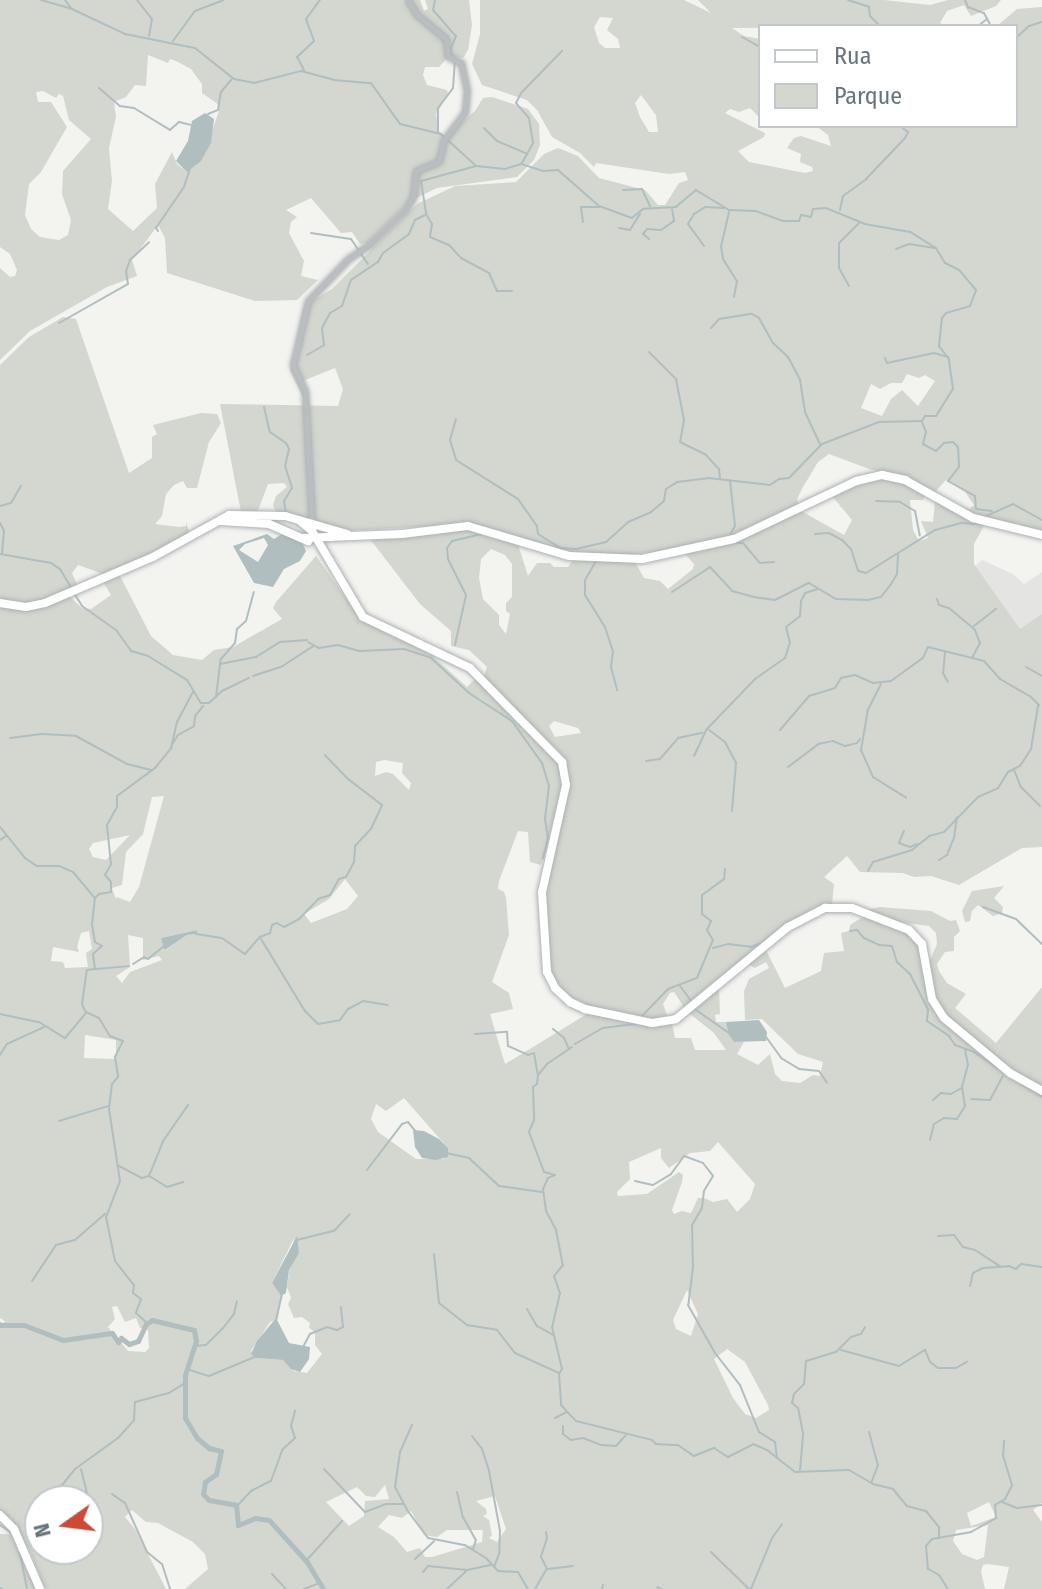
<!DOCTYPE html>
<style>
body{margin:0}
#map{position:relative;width:1042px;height:1589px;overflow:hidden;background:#f3f3f0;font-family:"Fira Sans Condensed",sans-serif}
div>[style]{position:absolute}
.built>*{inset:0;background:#e4e4e3}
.green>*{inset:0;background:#d3d7cf}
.water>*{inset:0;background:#b1bec0}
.stream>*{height:2px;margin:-1px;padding:0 1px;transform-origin:1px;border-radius:1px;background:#b1bec0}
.river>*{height:5px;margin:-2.5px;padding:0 2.5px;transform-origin:2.5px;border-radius:2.5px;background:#b1bec0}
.roads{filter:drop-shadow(0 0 2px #acb1b3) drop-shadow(0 0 2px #acb1b3)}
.minor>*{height:5px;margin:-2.5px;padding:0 2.5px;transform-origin:2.5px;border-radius:2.5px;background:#babec1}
.major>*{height:8px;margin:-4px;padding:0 4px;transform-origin:4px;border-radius:4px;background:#fff}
span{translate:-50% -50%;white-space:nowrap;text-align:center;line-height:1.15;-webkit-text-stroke:8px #fff;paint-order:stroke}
.legend{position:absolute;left:758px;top:24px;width:260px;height:104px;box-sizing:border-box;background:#fff;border:2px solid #c2c8cb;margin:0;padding:10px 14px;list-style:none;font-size:24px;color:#66757d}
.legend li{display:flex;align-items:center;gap:16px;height:40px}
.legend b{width:40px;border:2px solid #c2c8cb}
.north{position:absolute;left:24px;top:1485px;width:80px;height:80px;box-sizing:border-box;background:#fff;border:2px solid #c2c8cb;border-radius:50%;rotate:256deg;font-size:22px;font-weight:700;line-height:32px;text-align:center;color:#66757d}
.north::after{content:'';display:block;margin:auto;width:28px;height:36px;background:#cc4a37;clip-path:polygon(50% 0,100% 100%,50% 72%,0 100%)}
</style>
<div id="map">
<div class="built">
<div style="clip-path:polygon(982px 560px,1013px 574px,1024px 584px,1042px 572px,1042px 617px,1019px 631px,973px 568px)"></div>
</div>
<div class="green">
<div style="clip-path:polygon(evenodd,0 0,420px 0,424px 11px,428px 9px,425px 0,469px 0,472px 25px,468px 50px,463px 58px,449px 56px,439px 67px,425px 67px,423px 75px,427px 85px,447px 90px,448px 95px,436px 114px,439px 131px,445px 137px,475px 111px,483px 98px,492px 97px,528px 109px,539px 124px,540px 145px,534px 160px,517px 177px,437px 188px,410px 201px,367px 243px,360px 244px,352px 232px,341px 233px,311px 198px,286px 210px,297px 217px,291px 222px,289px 233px,304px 261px,301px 276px,318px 280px,297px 300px,255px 301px,167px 273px,165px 238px,158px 225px,132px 260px,137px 276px,107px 287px,30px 331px,0 360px,0 268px,10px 277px,15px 276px,17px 270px,10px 254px,0 247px,0 0,148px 55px,168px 63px,170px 59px,176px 61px,191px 69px,202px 84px,202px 93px,219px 105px,219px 111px,203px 157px,187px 172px,177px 164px,172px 152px,155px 184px,157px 208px,133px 231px,108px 209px,112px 181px,109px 148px,116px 117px,114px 102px,126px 97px,135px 85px,146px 86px,148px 55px,0 0,43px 91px,56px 98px,59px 94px,63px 96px,69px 120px,91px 139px,63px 171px,62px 194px,71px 220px,68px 235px,59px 240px,40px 237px,31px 229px,25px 215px,29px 184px,41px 172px,67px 127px,51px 102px,38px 102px,36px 92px,43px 91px)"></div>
<div style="clip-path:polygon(evenodd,480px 0,684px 0,711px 13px,698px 0,884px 0,930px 5px,948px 0,1001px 0,996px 6px,971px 16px,964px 5px,947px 11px,940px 23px,946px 26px,732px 28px,744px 36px,760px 39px,760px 118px,750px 108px,739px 112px,730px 109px,725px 113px,765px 133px,764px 137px,738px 151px,749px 162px,805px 173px,813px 171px,812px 167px,800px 162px,801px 154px,787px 148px,794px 138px,801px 136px,831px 146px,828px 135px,816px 126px,1016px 126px,1016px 26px,997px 26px,1017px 9px,1042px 7px,1042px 530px,974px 515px,956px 507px,969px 509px,974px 505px,965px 492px,946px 480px,934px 493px,899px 474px,872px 470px,829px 454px,818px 462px,803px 487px,797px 499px,799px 505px,745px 532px,707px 544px,618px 557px,565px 553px,473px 524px,341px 531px,277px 514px,273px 505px,276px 496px,287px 487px,284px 483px,268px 484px,257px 513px,241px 512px,220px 404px,338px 406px,343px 389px,335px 368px,300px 382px,304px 399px,290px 371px,304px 306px,332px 289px,417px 204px,455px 186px,516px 182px,544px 154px,558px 148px,578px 156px,599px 178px,645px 190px,658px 205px,665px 205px,679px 183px,688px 180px,685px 172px,669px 174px,596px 163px,594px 167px,580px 153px,552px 137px,537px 110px,527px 100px,482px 85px,472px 64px,480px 34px,480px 0,600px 17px,613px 18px,607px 30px,618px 39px,620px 48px,605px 48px,599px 43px,594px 27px,600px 17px,480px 0,641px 95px,656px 115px,658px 132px,649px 132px,640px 117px,635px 103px,641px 95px,480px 0,907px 374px,919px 378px,925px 375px,935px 381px,918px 406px,902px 390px,891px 399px,882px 416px,861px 408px,871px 384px,880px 389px,891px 383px,902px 383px,907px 374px)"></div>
<div style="clip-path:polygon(63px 317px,76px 319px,129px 473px,152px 458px,152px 437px,157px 434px,153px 425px,201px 413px,217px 414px,221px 423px,209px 442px,197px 488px,187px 488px,183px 481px,174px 485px,166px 494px,162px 516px,155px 524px,179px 527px,186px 526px,186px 522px,189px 531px,185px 537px,106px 575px,78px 565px,72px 573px,78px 587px,33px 605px,0 601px,0 365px,29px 337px)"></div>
<div style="clip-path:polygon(evenodd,878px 478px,895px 479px,925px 495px,923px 500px,910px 500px,913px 530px,919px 541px,928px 538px,921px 521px,933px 522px,935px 501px,985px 524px,974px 544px,974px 564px,1020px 629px,1042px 614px,1042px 847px,1022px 848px,959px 885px,931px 876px,914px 877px,903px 873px,860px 872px,847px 856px,824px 877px,834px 884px,832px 904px,818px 908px,686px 1010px,674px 992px,670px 993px,663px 1004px,669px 1021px,578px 1007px,548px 975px,544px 897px,569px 784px,566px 762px,484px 676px,487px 667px,469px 650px,451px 646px,451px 631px,420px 604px,370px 539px,473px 528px,518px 544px,528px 576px,537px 563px,550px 563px,554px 567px,568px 567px,573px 560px,635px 562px,644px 578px,660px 581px,668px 589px,693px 569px,694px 564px,685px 554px,741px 540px,801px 511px,844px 535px,852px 520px,832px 496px,878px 478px,491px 549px,505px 555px,512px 564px,512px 597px,506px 603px,506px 611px,510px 614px,506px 634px,499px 625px,499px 615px,483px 599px,479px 578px,481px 559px,491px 549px,878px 478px,554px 721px,578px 728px,581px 733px,555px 737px,549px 726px,554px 721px)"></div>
<div style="clip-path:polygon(evenodd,316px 556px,356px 612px,436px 652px,435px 658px,467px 687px,477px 677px,559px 762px,563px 787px,541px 865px,530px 862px,528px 832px,518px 831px,499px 881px,498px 889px,504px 892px,506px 898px,509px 935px,492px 982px,509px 993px,513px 1009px,490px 1014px,505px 1064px,587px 1014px,652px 1025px,672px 1023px,675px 1038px,691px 1038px,695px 1050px,726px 1050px,714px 1033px,689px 1013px,719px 987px,720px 1014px,715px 1015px,716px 1022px,726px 1022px,734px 1042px,744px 1042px,737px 1054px,758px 1065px,770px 1054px,775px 1074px,782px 1081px,800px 1083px,813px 1075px,820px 1076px,823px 1062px,798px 1054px,762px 1019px,745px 1020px,744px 991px,749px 979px,769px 968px,766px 962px,755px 968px,746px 963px,764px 946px,785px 988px,821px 971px,824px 953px,844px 951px,841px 933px,849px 931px,850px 925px,867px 914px,909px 932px,921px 950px,937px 1011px,1042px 1094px,1042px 1503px,1033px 1510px,1042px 1522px,1042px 1589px,1004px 1589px,1009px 1567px,988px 1564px,983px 1565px,981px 1571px,985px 1589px,185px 1589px,208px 1569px,205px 1554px,193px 1542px,158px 1523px,146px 1522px,132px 1510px,125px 1517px,135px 1529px,166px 1589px,45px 1589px,29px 1549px,0 1512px,0 1326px,5px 1321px,0 1318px,0 604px,18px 608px,68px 595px,82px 608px,91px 609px,111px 595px,103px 582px,119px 574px,151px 636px,173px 655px,202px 660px,214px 650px,233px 647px,282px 619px,273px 608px,276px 602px,316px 556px,384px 760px,403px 763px,402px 773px,411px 783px,409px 790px,393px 774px,386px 772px,375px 776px,376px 762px,384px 760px,316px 556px,164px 796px,139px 887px,130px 902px,117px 897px,116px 899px,112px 888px,122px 885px,126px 852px,143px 834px,152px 797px,164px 796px,316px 556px,130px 835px,106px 860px,93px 857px,89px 849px,93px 843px,130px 835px,316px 556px,345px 879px,358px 896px,347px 909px,311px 923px,304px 914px,329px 899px,345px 879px,316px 556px,197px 930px,197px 934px,187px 935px,166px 950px,164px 946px,161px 938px,197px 930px,316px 556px,89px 931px,92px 949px,86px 953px,88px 967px,65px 968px,63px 962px,51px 961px,53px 947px,79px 952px,77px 947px,81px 933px,89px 931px,316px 556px,128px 935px,143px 938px,143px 960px,159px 956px,162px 960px,130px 972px,122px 983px,116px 976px,130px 967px,128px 935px,316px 556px,85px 1035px,116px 1040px,116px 1059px,84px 1058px,85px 1035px,316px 556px,404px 1098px,447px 1147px,444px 1159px,416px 1159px,378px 1132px,371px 1119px,376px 1104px,386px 1111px,404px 1098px,316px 556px,718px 1142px,755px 1184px,750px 1199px,737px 1212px,727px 1199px,713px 1202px,704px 1198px,698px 1198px,691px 1213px,682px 1211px,674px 1214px,672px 1210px,682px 1182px,683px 1175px,679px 1172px,647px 1194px,618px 1196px,617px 1192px,630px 1179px,629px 1162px,661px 1148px,661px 1158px,669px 1168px,690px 1153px,710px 1151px,718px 1142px,316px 556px,294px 1238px,287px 1287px,291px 1298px,288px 1304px,294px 1318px,302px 1317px,310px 1323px,309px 1328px,315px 1332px,315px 1345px,322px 1354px,307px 1373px,294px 1371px,283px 1360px,256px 1358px,251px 1351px,270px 1322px,278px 1319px,281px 1296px,272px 1283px,294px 1238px,316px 556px,687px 1290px,698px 1314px,691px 1336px,676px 1329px,673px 1320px,687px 1290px,316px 556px,117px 1306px,125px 1322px,136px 1318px,140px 1328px,148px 1330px,149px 1348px,145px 1352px,128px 1351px,108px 1327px,115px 1319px,112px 1307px,117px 1306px,316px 556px,727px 1349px,745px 1362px,768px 1405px,769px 1410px,756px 1418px,745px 1414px,733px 1398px,714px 1359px,727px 1349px,316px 556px,385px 1485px,389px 1499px,365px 1501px,364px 1516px,349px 1526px,326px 1502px,357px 1487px,366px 1496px,375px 1497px,385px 1485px,316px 556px,495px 1496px,506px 1529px,497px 1542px,489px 1538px,492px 1535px,489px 1520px,483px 1516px,487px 1514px,486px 1509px,476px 1501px,495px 1496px,316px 556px,40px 1501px,88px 1501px,88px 1549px,40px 1549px,40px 1501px,316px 556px,989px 1502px,996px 1517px,971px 1526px,967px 1513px,989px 1502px,316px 556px,411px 1511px,424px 1535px,437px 1537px,447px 1530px,483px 1530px,482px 1542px,432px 1557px,425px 1557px,420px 1548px,407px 1552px,394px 1537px,378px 1527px,389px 1515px,402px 1518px,411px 1511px,316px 556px,988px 1525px,984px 1557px,977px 1560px,962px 1554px,953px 1541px,956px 1530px,988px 1525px)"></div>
<div style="clip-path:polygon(1004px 886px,994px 898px,1003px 907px,1002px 913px,993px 916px,978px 905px,972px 911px,970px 921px,965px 922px,962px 911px,972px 891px)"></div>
<div style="clip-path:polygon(880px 907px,931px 911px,950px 921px,956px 920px,960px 931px,954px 937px,954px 951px,945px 952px,937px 964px,939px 971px,947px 983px,966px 994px,955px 1008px,996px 1043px,1042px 987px,1042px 1090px,1014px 1074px,949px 1020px,937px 1004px,928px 965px,937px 944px,936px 933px,929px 926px,900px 922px,866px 910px)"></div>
<div style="clip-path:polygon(0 1534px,16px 1534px,38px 1589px,0 1589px)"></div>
</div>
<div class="water">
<div style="clip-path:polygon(205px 113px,214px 119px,211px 143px,201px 161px,187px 172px,176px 161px,188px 141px,192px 121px)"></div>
<div style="clip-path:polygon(evenodd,267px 534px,274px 539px,282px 534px,302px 542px,306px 551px,300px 561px,284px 569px,273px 587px,254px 583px,233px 546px,267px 534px,264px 538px,268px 545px,258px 562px,239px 550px,245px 544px,264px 538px)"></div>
<div style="clip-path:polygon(197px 930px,197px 934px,187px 935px,165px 950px,163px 945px,161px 938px)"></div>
<div style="clip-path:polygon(759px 1020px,767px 1032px,766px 1041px,734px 1042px,729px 1035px,726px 1022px)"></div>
<div style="clip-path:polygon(413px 1130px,424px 1131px,439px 1139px,448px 1148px,448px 1157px,436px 1160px,422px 1158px,415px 1147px)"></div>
<div style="clip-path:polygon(297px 1236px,299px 1253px,289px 1270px,286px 1293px,281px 1296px,272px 1283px)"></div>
<div style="clip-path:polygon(276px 1318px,289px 1343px,310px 1347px,309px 1359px,300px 1372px,291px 1369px,283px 1360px,256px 1358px,251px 1354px,257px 1341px)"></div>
</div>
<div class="stream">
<div style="left:41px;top:0;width:32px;rotate:16deg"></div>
<div style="left:72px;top:9px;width:59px;rotate:25.3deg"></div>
<div style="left:125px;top:34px;width:71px;rotate:11.3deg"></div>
<div style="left:195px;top:48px;width:50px;rotate:38.5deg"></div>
<div style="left:234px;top:79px;width:20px;rotate:11deg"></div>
<div style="left:254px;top:83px;width:49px;rotate:-14.3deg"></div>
<div style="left:301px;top:71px;width:34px;rotate:15deg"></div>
<div style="left:334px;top:80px;width:37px;rotate:5deg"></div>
<div style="left:371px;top:83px;width:50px;rotate:54.7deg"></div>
<div style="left:400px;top:124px;width:42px;rotate:13.7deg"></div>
<div style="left:441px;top:134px;width:46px;rotate:42.4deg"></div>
<div style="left:65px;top:0;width:10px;rotate:53deg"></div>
<div style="left:137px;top:0;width:24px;rotate:52deg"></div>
<div style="left:152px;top:19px;width:17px;rotate:100deg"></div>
<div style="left:435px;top:0;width:10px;rotate:101deg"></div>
<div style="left:433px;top:10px;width:35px;rotate:49deg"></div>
<div style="left:456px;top:36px;width:15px;rotate:113deg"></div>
<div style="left:450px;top:50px;width:6px;rotate:72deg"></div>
<div style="left:848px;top:0;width:22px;rotate:18deg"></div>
<div style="left:869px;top:7px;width:9px;rotate:84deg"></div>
<div style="left:870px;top:16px;width:14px;rotate:45deg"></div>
<div style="left:965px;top:0;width:8px;rotate:67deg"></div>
<div style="left:968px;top:7px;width:17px;rotate:21deg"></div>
<div style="left:984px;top:13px;width:15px;rotate:62deg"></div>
<div style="left:978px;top:26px;width:11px;rotate:-38deg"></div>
<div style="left:742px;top:37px;width:21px;rotate:29deg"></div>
<div style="left:1016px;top:38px;width:18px;rotate:-43deg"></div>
<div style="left:1029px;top:26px;width:14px;rotate:-17deg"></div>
<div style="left:173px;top:41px;width:37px;rotate:-54deg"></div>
<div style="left:195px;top:11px;width:30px;rotate:-21deg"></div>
<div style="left:304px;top:70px;width:15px;rotate:-118deg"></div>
<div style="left:297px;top:57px;width:23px;rotate:-43deg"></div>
<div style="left:314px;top:41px;width:23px;rotate:-110deg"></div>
<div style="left:306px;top:19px;width:24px;rotate:-54deg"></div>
<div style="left:99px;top:88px;width:28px;rotate:41deg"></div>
<div style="left:120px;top:106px;width:14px;rotate:8deg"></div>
<div style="left:134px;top:108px;width:42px;rotate:31.4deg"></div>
<div style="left:170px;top:130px;width:12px;rotate:-42deg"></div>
<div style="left:179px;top:122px;width:12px;rotate:14deg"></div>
<div style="left:208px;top:114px;width:11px;rotate:-22deg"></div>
<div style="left:218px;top:110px;width:18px;rotate:-81deg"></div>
<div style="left:221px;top:92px;width:16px;rotate:-50deg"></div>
<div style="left:484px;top:128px;width:18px;rotate:45deg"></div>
<div style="left:497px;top:141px;width:33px;rotate:23deg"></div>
<div style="left:438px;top:132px;width:24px;rotate:-90deg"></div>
<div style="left:438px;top:108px;width:25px;rotate:-53deg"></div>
<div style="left:453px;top:88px;width:27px;rotate:-86deg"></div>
<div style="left:522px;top:163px;width:23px;rotate:-61deg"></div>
<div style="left:533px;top:143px;width:25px;rotate:-99deg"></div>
<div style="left:529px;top:118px;width:20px;rotate:-131deg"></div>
<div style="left:516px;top:103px;width:11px;rotate:-63deg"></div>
<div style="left:521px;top:93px;width:59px;rotate:-45.7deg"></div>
<div style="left:623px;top:190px;width:19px;rotate:-3deg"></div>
<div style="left:642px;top:189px;width:19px;rotate:65deg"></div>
<div style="left:840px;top:210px;width:14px;rotate:-78deg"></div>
<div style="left:843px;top:196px;width:29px;rotate:-36deg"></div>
<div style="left:866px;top:179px;width:57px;rotate:-46.4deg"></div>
<div style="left:905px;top:138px;width:7px;rotate:-63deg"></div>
<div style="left:908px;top:132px;width:10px;rotate:-143deg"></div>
<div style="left:729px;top:212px;width:35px;rotate:103deg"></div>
<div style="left:721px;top:246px;width:13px;rotate:81deg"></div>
<div style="left:723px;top:259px;width:26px;rotate:58deg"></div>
<div style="left:737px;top:281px;width:16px;rotate:101deg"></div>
<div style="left:583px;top:222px;width:15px;rotate:-98deg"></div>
<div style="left:581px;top:207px;width:18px"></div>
<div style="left:619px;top:228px;width:11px;rotate:10deg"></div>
<div style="left:630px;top:230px;width:19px;rotate:-58deg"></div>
<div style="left:158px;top:231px;width:4px;rotate:-124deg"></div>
<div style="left:156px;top:228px;width:50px;rotate:-55.7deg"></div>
<div style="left:184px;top:187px;width:19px;rotate:-72deg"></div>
<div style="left:311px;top:233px;width:40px;rotate:8.5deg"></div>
<div style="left:351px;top:239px;width:30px;rotate:56deg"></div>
<div style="left:649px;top:239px;width:8px;rotate:-140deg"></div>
<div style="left:643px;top:234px;width:6px;rotate:-51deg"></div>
<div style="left:647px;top:229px;width:14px;rotate:4deg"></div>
<div style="left:661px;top:230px;width:16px;rotate:-35deg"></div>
<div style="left:674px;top:221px;width:12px;rotate:-99deg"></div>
<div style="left:704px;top:246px;width:27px;rotate:-126deg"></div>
<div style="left:688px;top:224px;width:12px;rotate:-59deg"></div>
<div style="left:694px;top:214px;width:13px;rotate:-32deg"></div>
<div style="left:705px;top:207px;width:19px;rotate:3deg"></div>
<div style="left:896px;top:249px;width:14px;rotate:-21deg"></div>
<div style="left:909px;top:244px;width:26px;rotate:9deg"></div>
<div style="left:849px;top:286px;width:21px;rotate:-119deg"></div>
<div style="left:839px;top:268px;width:25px;rotate:-90deg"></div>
<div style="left:839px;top:243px;width:28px;rotate:-45deg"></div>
<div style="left:59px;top:323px;width:79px;rotate:-29.5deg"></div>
<div style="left:128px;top:284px;width:13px;rotate:-99deg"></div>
<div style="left:126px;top:271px;width:12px;rotate:-70deg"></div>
<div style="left:130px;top:260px;width:26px;rotate:-43deg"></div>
<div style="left:711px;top:328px;width:12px;rotate:-48deg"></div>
<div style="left:719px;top:319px;width:33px;rotate:-9deg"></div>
<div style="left:752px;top:314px;width:8px;rotate:30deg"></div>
<div style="left:759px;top:318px;width:29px;rotate:61deg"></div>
<div style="left:773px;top:343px;width:21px;rotate:43deg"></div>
<div style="left:788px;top:357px;width:26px;rotate:62deg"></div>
<div style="left:800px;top:380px;width:32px;rotate:81deg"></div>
<div style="left:805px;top:412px;width:35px;rotate:65deg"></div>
<div style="left:649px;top:352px;width:38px;rotate:45deg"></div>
<div style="left:676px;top:379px;width:42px;rotate:79deg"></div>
<div style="left:684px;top:420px;width:22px;rotate:100deg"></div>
<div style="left:680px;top:442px;width:28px;rotate:26deg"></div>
<div style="left:705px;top:454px;width:21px;rotate:47deg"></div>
<div style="left:719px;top:469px;width:9px;rotate:84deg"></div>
<div style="left:307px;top:355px;width:20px;rotate:-30deg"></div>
<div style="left:324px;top:345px;width:17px;rotate:-97deg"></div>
<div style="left:322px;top:328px;width:17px;rotate:-62deg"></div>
<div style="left:330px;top:313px;width:14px;rotate:-30deg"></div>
<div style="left:342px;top:306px;width:28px;rotate:-71deg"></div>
<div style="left:351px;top:280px;width:32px;rotate:-34deg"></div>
<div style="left:378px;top:262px;width:10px;rotate:-61deg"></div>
<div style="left:383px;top:253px;width:32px;rotate:-36deg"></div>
<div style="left:409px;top:234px;width:15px;rotate:-67deg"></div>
<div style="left:415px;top:220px;width:11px;rotate:-27deg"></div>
<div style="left:885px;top:358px;width:5px;rotate:68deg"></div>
<div style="left:887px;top:363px;width:48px;rotate:-12deg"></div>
<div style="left:934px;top:353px;width:15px;rotate:16deg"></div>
<div style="left:264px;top:407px;width:26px;rotate:77deg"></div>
<div style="left:270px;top:432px;width:19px;rotate:35deg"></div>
<div style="left:286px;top:443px;width:7px;rotate:63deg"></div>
<div style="left:289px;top:449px;width:17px;rotate:103deg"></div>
<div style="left:285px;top:466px;width:23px;rotate:72deg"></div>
<div style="left:292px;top:488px;width:15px;rotate:122deg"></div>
<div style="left:284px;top:501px;width:11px;rotate:80deg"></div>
<div style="left:456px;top:419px;width:22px;rotate:106deg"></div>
<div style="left:450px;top:440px;width:21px;rotate:73deg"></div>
<div style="left:456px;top:460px;width:73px;rotate:32.2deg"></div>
<div style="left:518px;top:499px;width:33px;rotate:55deg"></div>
<div style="left:537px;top:526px;width:8px;rotate:83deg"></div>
<div style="left:538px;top:534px;width:26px;rotate:32deg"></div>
<div style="left:560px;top:548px;width:16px;rotate:4deg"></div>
<div style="left:576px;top:549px;width:31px;rotate:-13deg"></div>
<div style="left:606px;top:542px;width:30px;rotate:-42deg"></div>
<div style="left:628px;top:522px;width:25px;rotate:-23deg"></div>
<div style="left:651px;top:512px;width:17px;rotate:-40deg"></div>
<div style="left:664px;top:501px;width:12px;rotate:-81deg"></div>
<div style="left:666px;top:489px;width:13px;rotate:-32deg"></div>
<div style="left:677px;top:482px;width:31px;rotate:-7deg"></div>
<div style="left:708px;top:478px;width:62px;rotate:6.4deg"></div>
<div style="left:770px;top:485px;width:11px;rotate:-34deg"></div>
<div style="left:779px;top:479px;width:10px;rotate:-6deg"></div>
<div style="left:789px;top:478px;width:47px;rotate:-45.9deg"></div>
<div style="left:822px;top:444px;width:61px;rotate:-21.1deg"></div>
<div style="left:879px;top:422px;width:43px;rotate:-1.3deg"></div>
<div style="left:922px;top:421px;width:6px;rotate:-59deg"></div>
<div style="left:925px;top:416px;width:11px"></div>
<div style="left:936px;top:416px;width:32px;rotate:-58deg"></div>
<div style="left:953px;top:389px;width:30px;rotate:-98deg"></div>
<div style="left:949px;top:359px;width:16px;rotate:-128deg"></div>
<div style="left:939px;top:346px;width:28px;rotate:-84deg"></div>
<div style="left:942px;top:318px;width:6px;rotate:-51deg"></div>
<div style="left:946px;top:313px;width:25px;rotate:-16deg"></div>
<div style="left:970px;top:306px;width:17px;rotate:-69deg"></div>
<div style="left:976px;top:290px;width:26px;rotate:-130deg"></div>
<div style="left:959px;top:270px;width:16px;rotate:-153deg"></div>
<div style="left:945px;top:263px;width:17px;rotate:-121deg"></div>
<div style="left:936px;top:248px;width:31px;rotate:-148deg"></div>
<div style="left:910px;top:232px;width:46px;rotate:-169.9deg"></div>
<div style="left:865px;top:224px;width:42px;rotate:-157.7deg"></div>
<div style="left:826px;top:208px;width:13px;rotate:176deg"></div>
<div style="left:813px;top:209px;width:8px;rotate:104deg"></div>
<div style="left:811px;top:217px;width:10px;rotate:-169deg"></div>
<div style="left:801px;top:215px;width:6px;rotate:108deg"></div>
<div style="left:799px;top:221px;width:16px;rotate:180deg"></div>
<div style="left:783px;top:221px;width:29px;rotate:-160deg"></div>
<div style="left:756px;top:211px;width:27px;rotate:-178deg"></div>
<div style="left:729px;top:210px;width:39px;rotate:-149deg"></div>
<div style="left:696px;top:190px;width:26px;rotate:140deg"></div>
<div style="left:676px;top:207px;width:33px;rotate:177deg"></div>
<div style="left:643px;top:209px;width:14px;rotate:141deg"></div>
<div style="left:632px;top:218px;width:35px;rotate:-160deg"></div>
<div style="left:599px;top:206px;width:55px;rotate:-138.7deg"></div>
<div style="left:558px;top:170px;width:15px;rotate:176deg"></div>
<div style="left:543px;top:171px;width:23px;rotate:-162deg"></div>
<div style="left:521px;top:164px;width:17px;rotate:163deg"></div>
<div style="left:505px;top:169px;width:29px;rotate:-174deg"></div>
<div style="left:476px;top:166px;width:57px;rotate:164.7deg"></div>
<div style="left:421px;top:181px;width:33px;rotate:81deg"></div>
<div style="left:426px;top:214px;width:12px;rotate:59deg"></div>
<div style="left:432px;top:224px;width:13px;rotate:99deg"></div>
<div style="left:430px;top:237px;width:21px;rotate:23deg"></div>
<div style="left:449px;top:245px;width:18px;rotate:47deg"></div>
<div style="left:461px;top:258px;width:32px;rotate:28deg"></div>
<div style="left:489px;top:273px;width:20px;rotate:66deg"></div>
<div style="left:497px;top:291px;width:15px"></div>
<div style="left:922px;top:422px;width:11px;rotate:68deg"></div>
<div style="left:926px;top:432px;width:12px;rotate:104deg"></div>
<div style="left:923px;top:444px;width:15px;rotate:28deg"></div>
<div style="left:936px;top:451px;width:11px;rotate:-45deg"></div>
<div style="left:944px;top:443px;width:9px;rotate:-6deg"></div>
<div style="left:953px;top:442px;width:7px;rotate:45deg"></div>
<div style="left:958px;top:447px;width:20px;rotate:87deg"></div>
<div style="left:959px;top:467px;width:18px;rotate:128deg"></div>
<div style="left:948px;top:481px;width:31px;rotate:29deg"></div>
<div style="left:975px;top:496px;width:13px;rotate:86deg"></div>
<div style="left:976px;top:509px;width:16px;rotate:7deg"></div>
<div style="left:876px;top:501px;width:24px;rotate:2deg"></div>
<div style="left:900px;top:502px;width:17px;rotate:31deg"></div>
<div style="left:915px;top:511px;width:25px;rotate:79deg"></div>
<div style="left:0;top:506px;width:11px;rotate:-15deg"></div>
<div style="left:11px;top:503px;width:20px;rotate:-60deg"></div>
<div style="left:984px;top:517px;width:32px;rotate:-24deg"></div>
<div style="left:1013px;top:504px;width:33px;rotate:29deg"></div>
<div style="left:0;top:523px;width:9px;rotate:63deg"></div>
<div style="left:4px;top:531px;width:22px;rotate:95deg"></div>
<div style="left:815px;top:534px;width:14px;rotate:-4deg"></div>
<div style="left:829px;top:533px;width:15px;rotate:28deg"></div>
<div style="left:842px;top:540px;width:13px;rotate:45deg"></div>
<div style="left:851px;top:549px;width:23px;rotate:72deg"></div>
<div style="left:858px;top:571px;width:8px;rotate:14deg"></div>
<div style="left:866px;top:573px;width:81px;rotate:-31.9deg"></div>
<div style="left:935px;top:530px;width:28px;rotate:-15deg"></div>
<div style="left:962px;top:523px;width:14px;rotate:4deg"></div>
<div style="left:730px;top:535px;width:10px;rotate:-61deg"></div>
<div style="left:735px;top:526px;width:45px;rotate:-96.3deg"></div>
<div style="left:734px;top:543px;width:9px"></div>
<div style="left:743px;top:543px;width:26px;rotate:50deg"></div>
<div style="left:760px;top:563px;width:14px;rotate:-4deg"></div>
<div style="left:0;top:554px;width:52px;rotate:10deg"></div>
<div style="left:51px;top:563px;width:11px;rotate:34deg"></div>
<div style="left:60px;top:569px;width:23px;rotate:59deg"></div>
<div style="left:596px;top:561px;width:22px;rotate:120deg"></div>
<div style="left:585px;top:580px;width:15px;rotate:90deg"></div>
<div style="left:585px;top:595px;width:38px;rotate:58deg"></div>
<div style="left:605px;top:627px;width:25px;rotate:72deg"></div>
<div style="left:613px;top:651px;width:16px;rotate:97deg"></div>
<div style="left:611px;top:667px;width:24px;rotate:75deg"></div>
<div style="left:672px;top:592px;width:45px;rotate:-33.3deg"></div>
<div style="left:710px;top:567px;width:33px;rotate:47deg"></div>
<div style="left:732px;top:591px;width:23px;rotate:15deg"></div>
<div style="left:754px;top:597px;width:21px;rotate:8deg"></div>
<div style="left:775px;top:600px;width:38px;rotate:-27deg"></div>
<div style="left:809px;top:583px;width:31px;rotate:31deg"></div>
<div style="left:836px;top:599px;width:32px;rotate:2deg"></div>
<div style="left:868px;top:600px;width:13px;rotate:-13deg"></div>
<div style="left:881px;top:597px;width:16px;rotate:-52deg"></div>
<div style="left:891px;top:584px;width:12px;rotate:-59deg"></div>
<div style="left:897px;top:574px;width:19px;rotate:-87deg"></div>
<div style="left:74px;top:593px;width:15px;rotate:58deg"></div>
<div style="left:82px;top:606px;width:42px;rotate:35.2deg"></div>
<div style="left:116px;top:630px;width:26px;rotate:54deg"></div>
<div style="left:131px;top:651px;width:18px;rotate:16deg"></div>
<div style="left:148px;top:656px;width:46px;rotate:31.6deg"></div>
<div style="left:187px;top:680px;width:27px;rotate:59deg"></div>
<div style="left:201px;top:703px;width:7px"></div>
<div style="left:937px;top:599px;width:6px;rotate:72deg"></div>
<div style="left:939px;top:605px;width:10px;rotate:17deg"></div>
<div style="left:949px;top:608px;width:34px;rotate:40deg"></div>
<div style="left:975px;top:630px;width:14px;rotate:69deg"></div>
<div style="left:980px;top:643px;width:17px;rotate:118deg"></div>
<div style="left:974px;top:626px;width:28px;rotate:-38deg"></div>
<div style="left:308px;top:642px;width:13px;rotate:29deg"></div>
<div style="left:319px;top:648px;width:19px;rotate:-9deg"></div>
<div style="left:338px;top:645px;width:22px;rotate:16deg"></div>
<div style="left:359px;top:651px;width:45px;rotate:-2.5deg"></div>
<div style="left:404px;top:649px;width:28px;rotate:18deg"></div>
<div style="left:431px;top:658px;width:52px;rotate:42.6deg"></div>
<div style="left:469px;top:693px;width:51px;rotate:33.1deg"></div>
<div style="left:512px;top:721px;width:52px;rotate:54.5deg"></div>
<div style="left:542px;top:763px;width:24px;rotate:73deg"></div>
<div style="left:549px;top:786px;width:33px;rotate:97deg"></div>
<div style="left:545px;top:819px;width:19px;rotate:81deg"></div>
<div style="left:548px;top:838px;width:21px;rotate:104deg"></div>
<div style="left:455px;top:645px;width:51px;rotate:-77.6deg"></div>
<div style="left:466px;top:595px;width:40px;rotate:-116.6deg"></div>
<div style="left:448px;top:559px;width:11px;rotate:-95deg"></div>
<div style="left:447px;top:548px;width:9px;rotate:-54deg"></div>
<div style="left:452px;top:541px;width:32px;rotate:-13deg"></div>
<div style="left:945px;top:652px;width:21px;rotate:95deg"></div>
<div style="left:943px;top:673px;width:10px;rotate:61deg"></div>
<div style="left:220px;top:664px;width:37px;rotate:-11deg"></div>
<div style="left:256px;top:657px;width:28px;rotate:-32deg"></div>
<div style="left:280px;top:642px;width:27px;rotate:-4deg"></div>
<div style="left:1026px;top:667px;width:18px;rotate:29deg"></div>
<div style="left:253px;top:676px;width:29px;rotate:-18deg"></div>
<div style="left:281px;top:667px;width:38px;rotate:-33deg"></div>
<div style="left:881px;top:684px;width:28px;rotate:117deg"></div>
<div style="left:868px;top:709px;width:42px;rotate:99.7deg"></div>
<div style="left:861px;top:750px;width:30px;rotate:66deg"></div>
<div style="left:873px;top:777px;width:39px;rotate:32deg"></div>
<div style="left:216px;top:697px;width:38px;rotate:-83deg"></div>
<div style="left:221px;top:659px;width:21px;rotate:-49deg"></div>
<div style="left:235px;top:643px;width:14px;rotate:-82deg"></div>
<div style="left:237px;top:629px;width:12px;rotate:-42deg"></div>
<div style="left:246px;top:621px;width:30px;rotate:-75deg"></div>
<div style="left:209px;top:703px;width:18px;rotate:-43deg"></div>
<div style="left:222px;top:691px;width:30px;rotate:-26deg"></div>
<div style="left:709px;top:730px;width:20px;rotate:37deg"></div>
<div style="left:725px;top:742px;width:24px;rotate:62deg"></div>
<div style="left:736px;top:763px;width:48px;rotate:94.8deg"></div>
<div style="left:780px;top:730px;width:45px;rotate:-49.5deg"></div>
<div style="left:809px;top:696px;width:27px;rotate:-17deg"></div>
<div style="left:835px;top:688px;width:12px;rotate:-59deg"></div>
<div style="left:841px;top:678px;width:14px;rotate:-12deg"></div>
<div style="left:855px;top:675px;width:20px;rotate:24deg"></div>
<div style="left:873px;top:683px;width:18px;rotate:-6deg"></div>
<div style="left:891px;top:681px;width:39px;rotate:-36deg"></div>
<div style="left:923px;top:658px;width:12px;rotate:-66deg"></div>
<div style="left:928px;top:647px;width:58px;rotate:14deg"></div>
<div style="left:984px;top:661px;width:24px;rotate:48deg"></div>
<div style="left:1000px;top:679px;width:34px;rotate:30deg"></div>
<div style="left:1030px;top:696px;width:13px;rotate:45deg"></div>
<div style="left:10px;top:738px;width:32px;rotate:-7deg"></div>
<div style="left:42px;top:734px;width:34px;rotate:3deg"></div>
<div style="left:76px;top:736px;width:58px;rotate:28.8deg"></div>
<div style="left:127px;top:764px;width:25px;rotate:14deg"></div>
<div style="left:173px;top:743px;width:9px;rotate:-58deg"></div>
<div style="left:178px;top:735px;width:18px;rotate:-29deg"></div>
<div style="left:194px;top:726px;width:10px;rotate:-84deg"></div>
<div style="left:195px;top:716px;width:13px;rotate:-51deg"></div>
<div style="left:694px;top:756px;width:29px;rotate:-65deg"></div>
<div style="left:706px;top:730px;width:71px;rotate:-46.1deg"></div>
<div style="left:755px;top:679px;width:37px;rotate:-35deg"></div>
<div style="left:785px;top:658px;width:16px;rotate:-72deg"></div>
<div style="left:790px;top:643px;width:16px;rotate:-104deg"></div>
<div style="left:786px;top:627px;width:18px;rotate:-38deg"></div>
<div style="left:800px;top:616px;width:15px;rotate:-86deg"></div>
<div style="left:801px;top:601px;width:9px;rotate:-63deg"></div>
<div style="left:805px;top:593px;width:14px;rotate:-17deg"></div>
<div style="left:646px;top:761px;width:14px;rotate:-8deg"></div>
<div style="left:660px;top:759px;width:28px;rotate:-49deg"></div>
<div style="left:678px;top:738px;width:25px;rotate:-12deg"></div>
<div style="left:788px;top:767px;width:38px;rotate:-37deg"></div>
<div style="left:818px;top:744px;width:15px;rotate:-11deg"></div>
<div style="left:833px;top:741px;width:13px;rotate:23deg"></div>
<div style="left:845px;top:746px;width:12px;rotate:-14deg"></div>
<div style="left:857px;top:743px;width:5px;rotate:-53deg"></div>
<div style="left:1014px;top:770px;width:18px;rotate:68deg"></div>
<div style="left:1021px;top:787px;width:27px;rotate:45deg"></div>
<div style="left:0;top:827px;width:40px;rotate:51deg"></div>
<div style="left:25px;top:858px;width:14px;rotate:34deg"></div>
<div style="left:37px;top:866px;width:22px"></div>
<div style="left:59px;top:866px;width:15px;rotate:23deg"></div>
<div style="left:73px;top:872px;width:33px;rotate:50deg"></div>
<div style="left:904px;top:831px;width:13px;rotate:113deg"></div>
<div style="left:899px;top:843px;width:12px;rotate:20deg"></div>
<div style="left:910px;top:847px;width:8px;rotate:-23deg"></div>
<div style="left:0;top:840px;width:7px;rotate:-34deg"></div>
<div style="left:939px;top:860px;width:9px;rotate:-32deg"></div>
<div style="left:947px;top:855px;width:18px;rotate:-68deg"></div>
<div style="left:954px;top:838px;width:21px;rotate:-82deg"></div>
<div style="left:868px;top:871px;width:10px;rotate:-61deg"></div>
<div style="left:873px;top:862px;width:41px;rotate:-17.1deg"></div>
<div style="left:912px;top:850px;width:22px;rotate:-39deg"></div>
<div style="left:929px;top:836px;width:16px;rotate:-15deg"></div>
<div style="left:944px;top:832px;width:49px;rotate:-45.8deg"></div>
<div style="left:978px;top:797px;width:22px;rotate:-24deg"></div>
<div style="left:998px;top:788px;width:19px;rotate:-58deg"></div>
<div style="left:1008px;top:772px;width:13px;rotate:-27deg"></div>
<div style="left:1020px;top:766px;width:20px;rotate:-57deg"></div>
<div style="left:1031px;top:749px;width:44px;rotate:-80.8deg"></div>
<div style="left:95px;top:898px;width:6px;rotate:-45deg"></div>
<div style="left:99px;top:894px;width:12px;rotate:-9deg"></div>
<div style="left:111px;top:892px;width:10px;rotate:-90deg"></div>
<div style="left:111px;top:882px;width:9px;rotate:-131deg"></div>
<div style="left:105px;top:875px;width:13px;rotate:-61deg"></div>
<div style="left:111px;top:864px;width:39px;rotate:-96deg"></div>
<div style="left:107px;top:825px;width:21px;rotate:-61deg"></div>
<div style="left:117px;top:807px;width:11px;rotate:-90deg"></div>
<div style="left:117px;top:796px;width:47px;rotate:-36.4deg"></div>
<div style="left:155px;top:768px;width:26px;rotate:-51deg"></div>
<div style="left:171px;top:748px;width:27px;rotate:-77deg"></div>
<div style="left:177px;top:722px;width:34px;rotate:-62deg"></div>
<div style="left:983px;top:907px;width:35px;rotate:20deg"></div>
<div style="left:1016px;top:919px;width:36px;rotate:44deg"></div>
<div style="left:850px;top:931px;width:7px;rotate:-8deg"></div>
<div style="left:857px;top:930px;width:11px;rotate:49deg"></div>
<div style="left:864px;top:938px;width:17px;rotate:25deg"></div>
<div style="left:879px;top:945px;width:13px;rotate:4deg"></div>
<div style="left:892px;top:946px;width:17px;rotate:73deg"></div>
<div style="left:897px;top:962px;width:18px;rotate:43deg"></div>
<div style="left:910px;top:974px;width:39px;rotate:63deg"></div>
<div style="left:928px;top:1009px;width:12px;rotate:95deg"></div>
<div style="left:927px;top:1021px;width:27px;rotate:34deg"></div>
<div style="left:949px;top:1036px;width:11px;rotate:56deg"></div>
<div style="left:955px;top:1045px;width:20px;rotate:20deg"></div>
<div style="left:974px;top:1052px;width:41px;rotate:34.1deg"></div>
<div style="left:196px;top:934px;width:26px;rotate:9deg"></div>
<div style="left:222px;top:938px;width:28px;rotate:35deg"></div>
<div style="left:245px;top:954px;width:23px;rotate:-49deg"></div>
<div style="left:260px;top:937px;width:11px;rotate:-22deg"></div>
<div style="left:270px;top:933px;width:8px;rotate:-76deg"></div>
<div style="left:272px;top:925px;width:5px;rotate:-22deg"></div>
<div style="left:277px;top:923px;width:8px;rotate:30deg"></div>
<div style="left:284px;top:927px;width:17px;rotate:-28deg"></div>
<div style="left:299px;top:919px;width:28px;rotate:-46deg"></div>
<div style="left:318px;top:899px;width:13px;rotate:-18deg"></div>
<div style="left:330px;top:895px;width:18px;rotate:-61deg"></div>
<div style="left:339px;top:879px;width:7px;rotate:-16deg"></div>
<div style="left:346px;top:877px;width:17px;rotate:-62deg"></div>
<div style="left:354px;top:862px;width:16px;rotate:-86deg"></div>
<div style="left:355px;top:846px;width:23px;rotate:-47deg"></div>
<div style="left:371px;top:829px;width:26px;rotate:-65deg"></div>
<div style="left:382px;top:805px;width:43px;rotate:-142.6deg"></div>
<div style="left:348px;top:779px;width:33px;rotate:-134deg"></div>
<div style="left:261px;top:939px;width:84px;rotate:58.6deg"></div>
<div style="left:305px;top:1011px;width:18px;rotate:45deg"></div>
<div style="left:318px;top:1024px;width:22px;rotate:-10deg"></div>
<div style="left:340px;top:1020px;width:14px;rotate:-54deg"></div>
<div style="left:348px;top:1009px;width:17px;rotate:-28deg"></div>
<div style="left:363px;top:1001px;width:25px;rotate:9deg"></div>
<div style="left:713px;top:948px;width:16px;rotate:-15deg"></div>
<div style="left:728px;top:944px;width:23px;rotate:7deg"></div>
<div style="left:751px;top:947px;width:9px;rotate:-21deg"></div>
<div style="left:133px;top:964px;width:13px;rotate:-32deg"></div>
<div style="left:144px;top:957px;width:4px;rotate:27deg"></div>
<div style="left:148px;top:959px;width:22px;rotate:-39deg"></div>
<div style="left:95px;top:969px;width:15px;rotate:-98deg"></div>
<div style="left:93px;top:954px;width:12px;rotate:-42deg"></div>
<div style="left:102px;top:946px;width:8px;rotate:-150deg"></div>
<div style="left:95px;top:942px;width:17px;rotate:-100deg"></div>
<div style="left:92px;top:925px;width:27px;rotate:-84deg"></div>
<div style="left:96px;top:969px;width:33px;rotate:-5deg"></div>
<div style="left:680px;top:986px;width:21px;rotate:53deg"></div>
<div style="left:696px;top:1010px;width:40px;rotate:34.9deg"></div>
<div style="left:85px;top:1011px;width:8px;rotate:-113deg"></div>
<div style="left:82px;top:1004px;width:34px;rotate:-82deg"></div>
<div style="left:87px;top:970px;width:7px;rotate:-8deg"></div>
<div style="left:86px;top:1012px;width:14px;rotate:25deg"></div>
<div style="left:99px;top:1018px;width:21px;rotate:59deg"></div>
<div style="left:110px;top:1036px;width:14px;rotate:21deg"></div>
<div style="left:123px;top:1041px;width:18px;rotate:117deg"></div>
<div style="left:115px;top:1057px;width:20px;rotate:81deg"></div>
<div style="left:118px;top:1077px;width:9px;rotate:131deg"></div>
<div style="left:112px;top:1084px;width:25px;rotate:97deg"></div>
<div style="left:109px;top:1109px;width:73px;rotate:81.3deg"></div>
<div style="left:120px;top:1181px;width:39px;rotate:111deg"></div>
<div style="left:106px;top:1217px;width:45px;rotate:78.4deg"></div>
<div style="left:115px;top:1261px;width:31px;rotate:52deg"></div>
<div style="left:134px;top:1285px;width:8px;rotate:97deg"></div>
<div style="left:133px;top:1293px;width:10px;rotate:37deg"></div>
<div style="left:141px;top:1299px;width:15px;rotate:110deg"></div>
<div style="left:136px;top:1313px;width:15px;rotate:42deg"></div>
<div style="left:0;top:1014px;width:40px;rotate:12deg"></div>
<div style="left:39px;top:1022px;width:31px;rotate:32deg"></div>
<div style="left:65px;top:1038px;width:33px;rotate:-50deg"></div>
<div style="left:641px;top:1017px;width:39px;rotate:-46deg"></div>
<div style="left:668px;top:989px;width:31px;rotate:-21deg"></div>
<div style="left:697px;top:978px;width:41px;rotate:-67.2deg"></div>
<div style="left:713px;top:940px;width:12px;rotate:-121deg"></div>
<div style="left:707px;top:930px;width:10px;rotate:-66deg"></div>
<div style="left:711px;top:921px;width:11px;rotate:-142deg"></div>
<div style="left:702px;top:914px;width:19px;rotate:-90deg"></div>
<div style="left:702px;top:895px;width:27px;rotate:-36deg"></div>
<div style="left:724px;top:879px;width:10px;rotate:-84deg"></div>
<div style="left:553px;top:1029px;width:14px;rotate:39deg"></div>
<div style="left:564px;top:1038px;width:12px;rotate:66deg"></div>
<div style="left:475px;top:1034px;width:32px;rotate:-4deg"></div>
<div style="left:507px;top:1032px;width:14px;rotate:86deg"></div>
<div style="left:508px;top:1046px;width:22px;rotate:24deg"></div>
<div style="left:528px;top:1055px;width:6px;rotate:-18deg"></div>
<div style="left:534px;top:1053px;width:22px;rotate:80deg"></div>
<div style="left:766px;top:1037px;width:26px;rotate:54deg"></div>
<div style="left:781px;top:1058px;width:21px;rotate:31deg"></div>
<div style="left:799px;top:1069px;width:20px;rotate:6deg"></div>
<div style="left:819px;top:1071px;width:14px;rotate:56deg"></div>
<div style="left:575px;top:1044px;width:32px;rotate:-30deg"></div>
<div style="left:603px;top:1028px;width:32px;rotate:-7deg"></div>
<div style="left:572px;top:1047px;width:29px;rotate:146deg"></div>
<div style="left:548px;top:1063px;width:16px;rotate:130deg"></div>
<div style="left:538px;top:1075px;width:9px;rotate:96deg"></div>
<div style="left:537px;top:1084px;width:5px;rotate:143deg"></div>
<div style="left:533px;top:1087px;width:33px;rotate:88deg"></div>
<div style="left:534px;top:1120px;width:13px;rotate:113deg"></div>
<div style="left:529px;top:1132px;width:43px;rotate:69.4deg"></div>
<div style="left:544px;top:1172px;width:11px;rotate:15deg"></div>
<div style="left:555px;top:1175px;width:8px;rotate:157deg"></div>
<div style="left:548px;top:1178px;width:12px;rotate:114deg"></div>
<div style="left:543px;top:1189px;width:22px;rotate:82deg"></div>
<div style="left:546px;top:1211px;width:21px;rotate:62deg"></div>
<div style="left:556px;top:1230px;width:36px;rotate:79deg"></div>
<div style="left:563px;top:1265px;width:14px;rotate:129deg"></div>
<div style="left:554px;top:1276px;width:18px;rotate:71deg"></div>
<div style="left:560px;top:1293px;width:35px;rotate:103deg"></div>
<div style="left:552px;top:1327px;width:43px;rotate:76.6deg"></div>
<div style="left:562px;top:1369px;width:6px;rotate:121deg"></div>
<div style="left:559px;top:1374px;width:31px;rotate:86deg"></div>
<div style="left:561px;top:1405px;width:22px;rotate:47deg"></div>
<div style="left:576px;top:1421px;width:78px;rotate:14deg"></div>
<div style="left:652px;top:1440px;width:6px;rotate:45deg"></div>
<div style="left:656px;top:1444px;width:22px;rotate:3deg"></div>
<div style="left:678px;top:1445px;width:19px;rotate:35deg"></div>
<div style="left:694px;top:1456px;width:22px;rotate:-22deg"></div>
<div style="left:714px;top:1448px;width:17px;rotate:33deg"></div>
<div style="left:728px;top:1457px;width:28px;rotate:-27deg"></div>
<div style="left:753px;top:1444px;width:15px;rotate:23deg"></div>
<div style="left:767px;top:1450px;width:36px;rotate:38deg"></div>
<div style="left:795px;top:1472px;width:54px;rotate:-2.1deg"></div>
<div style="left:849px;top:1470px;width:28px;rotate:30deg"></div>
<div style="left:873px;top:1484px;width:21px;rotate:14deg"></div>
<div style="left:893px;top:1489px;width:22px;rotate:51deg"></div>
<div style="left:907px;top:1506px;width:20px;rotate:15deg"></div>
<div style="left:926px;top:1511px;width:21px;rotate:51deg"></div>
<div style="left:939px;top:1527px;width:11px;rotate:90deg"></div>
<div style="left:0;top:1055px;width:13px;rotate:-58deg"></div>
<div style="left:7px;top:1044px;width:41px;rotate:-24.7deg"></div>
<div style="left:1023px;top:1085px;width:22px;rotate:32deg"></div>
<div style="left:971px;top:1099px;width:19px;rotate:3deg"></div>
<div style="left:990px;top:1100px;width:27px;rotate:-62deg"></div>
<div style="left:933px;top:1100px;width:11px;rotate:-41deg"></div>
<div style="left:941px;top:1093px;width:10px;rotate:6deg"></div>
<div style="left:951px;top:1094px;width:13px;rotate:-29deg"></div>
<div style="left:59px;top:1121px;width:51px;rotate:-17deg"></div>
<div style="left:930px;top:1140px;width:16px;rotate:-76deg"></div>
<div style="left:934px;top:1124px;width:12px;rotate:-31deg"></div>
<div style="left:944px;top:1118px;width:13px;rotate:4deg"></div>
<div style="left:957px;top:1119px;width:15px;rotate:-58deg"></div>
<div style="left:965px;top:1106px;width:19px;rotate:-99deg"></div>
<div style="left:962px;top:1087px;width:23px;rotate:-75deg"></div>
<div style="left:968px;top:1065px;width:15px;rotate:-101deg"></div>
<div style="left:446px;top:1153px;width:24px;rotate:12deg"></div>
<div style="left:469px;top:1158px;width:41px;rotate:43deg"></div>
<div style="left:499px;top:1186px;width:43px;rotate:7.9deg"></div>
<div style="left:119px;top:1166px;width:26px;rotate:28deg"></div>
<div style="left:142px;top:1178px;width:7px;rotate:-16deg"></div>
<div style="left:149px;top:1176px;width:21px;rotate:31deg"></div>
<div style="left:167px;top:1187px;width:17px;rotate:-17deg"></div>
<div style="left:367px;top:1170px;width:58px;rotate:-52.7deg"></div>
<div style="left:402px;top:1124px;width:6px;rotate:-18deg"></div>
<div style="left:408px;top:1122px;width:13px;rotate:51deg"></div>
<div style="left:149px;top:1176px;width:38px;rotate:-68deg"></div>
<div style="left:163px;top:1141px;width:44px;rotate:-55.2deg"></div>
<div style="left:635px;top:1181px;width:18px;rotate:13deg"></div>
<div style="left:653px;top:1185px;width:21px;rotate:-31deg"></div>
<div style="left:671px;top:1174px;width:22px;rotate:-54deg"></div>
<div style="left:684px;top:1156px;width:20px;rotate:20deg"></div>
<div style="left:703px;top:1163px;width:16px;rotate:52deg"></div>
<div style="left:713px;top:1176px;width:17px;rotate:121deg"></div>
<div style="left:704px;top:1191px;width:17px;rotate:97deg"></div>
<div style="left:702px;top:1208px;width:20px;rotate:120deg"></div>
<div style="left:692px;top:1225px;width:42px;rotate:88.6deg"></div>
<div style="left:693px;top:1267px;width:38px;rotate:97deg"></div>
<div style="left:688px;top:1305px;width:55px;rotate:60.6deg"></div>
<div style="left:715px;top:1353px;width:41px;rotate:52deg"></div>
<div style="left:740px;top:1385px;width:51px;rotate:68deg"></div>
<div style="left:759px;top:1432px;width:19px;rotate:32deg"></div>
<div style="left:775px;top:1442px;width:16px;rotate:83deg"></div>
<div style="left:938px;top:1236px;width:16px;rotate:-4deg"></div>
<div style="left:954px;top:1235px;width:15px;rotate:53deg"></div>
<div style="left:963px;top:1247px;width:12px;rotate:14deg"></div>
<div style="left:975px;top:1250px;width:30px;rotate:33deg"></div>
<div style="left:297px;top:1240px;width:38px;rotate:-14deg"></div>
<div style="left:334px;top:1231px;width:23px;rotate:-47deg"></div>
<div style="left:434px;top:1254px;width:49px;rotate:84.2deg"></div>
<div style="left:439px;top:1303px;width:36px;rotate:38deg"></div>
<div style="left:467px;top:1325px;width:30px;rotate:9deg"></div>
<div style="left:497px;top:1330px;width:29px;rotate:52deg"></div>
<div style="left:515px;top:1353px;width:48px;rotate:24.4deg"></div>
<div style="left:32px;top:1281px;width:43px;rotate:-56.3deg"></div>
<div style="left:56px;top:1245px;width:20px;rotate:-15deg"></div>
<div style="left:75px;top:1240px;width:40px;rotate:-41deg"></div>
<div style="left:970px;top:1286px;width:13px;rotate:-77deg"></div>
<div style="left:973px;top:1273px;width:11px;rotate:-27deg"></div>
<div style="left:983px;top:1268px;width:26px;rotate:-4deg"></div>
<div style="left:1009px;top:1266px;width:8px;rotate:23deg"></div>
<div style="left:1016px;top:1269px;width:7px;rotate:-45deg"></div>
<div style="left:1021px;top:1264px;width:21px;rotate:8deg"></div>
<div style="left:527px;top:1309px;width:20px;rotate:60deg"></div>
<div style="left:537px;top:1326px;width:18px;rotate:29deg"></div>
<div style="left:276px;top:1320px;width:26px;rotate:-77deg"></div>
<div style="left:0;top:1323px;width:2px;rotate:27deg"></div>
<div style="left:195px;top:1346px;width:11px;rotate:-5deg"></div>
<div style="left:206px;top:1345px;width:24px;rotate:-45deg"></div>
<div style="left:223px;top:1328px;width:18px;rotate:-52deg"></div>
<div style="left:234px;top:1314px;width:13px;rotate:-77deg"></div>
<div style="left:303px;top:1347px;width:15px;rotate:-62deg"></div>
<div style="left:310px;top:1334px;width:18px;rotate:-22deg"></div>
<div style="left:327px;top:1327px;width:10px;rotate:17deg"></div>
<div style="left:337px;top:1330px;width:7px;rotate:-27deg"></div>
<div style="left:343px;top:1327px;width:20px;rotate:-96deg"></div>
<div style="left:841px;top:1350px;width:60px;rotate:15.4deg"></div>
<div style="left:899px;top:1366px;width:31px;rotate:-32deg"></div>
<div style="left:925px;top:1350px;width:13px;rotate:67deg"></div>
<div style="left:930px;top:1362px;width:10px;rotate:37deg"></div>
<div style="left:938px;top:1368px;width:18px"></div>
<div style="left:956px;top:1368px;width:13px;rotate:-29deg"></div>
<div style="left:187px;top:1369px;width:23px;rotate:18deg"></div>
<div style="left:209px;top:1376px;width:52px;rotate:-22.6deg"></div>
<div style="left:555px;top:1418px;width:13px;rotate:-27deg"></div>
<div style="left:412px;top:1425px;width:30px;rotate:114deg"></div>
<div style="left:400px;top:1452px;width:35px;rotate:98deg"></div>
<div style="left:395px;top:1487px;width:26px;rotate:62deg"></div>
<div style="left:407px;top:1510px;width:35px;rotate:53deg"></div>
<div style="left:428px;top:1538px;width:38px;rotate:11deg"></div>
<div style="left:465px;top:1545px;width:25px;rotate:32deg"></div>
<div style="left:486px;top:1558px;width:18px;rotate:47deg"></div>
<div style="left:498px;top:1571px;width:20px;rotate:3deg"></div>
<div style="left:518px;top:1572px;width:20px;rotate:60deg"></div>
<div style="left:563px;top:1426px;width:8px;rotate:90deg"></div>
<div style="left:563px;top:1434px;width:10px;rotate:37deg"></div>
<div style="left:571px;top:1440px;width:12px;rotate:-9deg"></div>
<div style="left:583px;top:1438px;width:19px;rotate:21deg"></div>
<div style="left:601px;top:1445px;width:15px;rotate:4deg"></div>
<div style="left:616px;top:1446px;width:15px;rotate:-48deg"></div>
<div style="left:869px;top:1432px;width:34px;rotate:75deg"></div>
<div style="left:878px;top:1465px;width:19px;rotate:111deg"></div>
<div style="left:472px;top:1436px;width:16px;rotate:52deg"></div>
<div style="left:482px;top:1449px;width:23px;rotate:72deg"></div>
<div style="left:489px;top:1471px;width:61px;rotate:79.6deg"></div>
<div style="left:500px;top:1531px;width:23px;rotate:92deg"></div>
<div style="left:499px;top:1554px;width:14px;rotate:111deg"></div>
<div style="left:81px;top:1469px;width:45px;rotate:76deg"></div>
<div style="left:324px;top:1469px;width:59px;rotate:46.4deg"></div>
<div style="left:365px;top:1512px;width:22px;rotate:-21deg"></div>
<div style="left:386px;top:1504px;width:17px"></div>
<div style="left:800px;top:1470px;width:37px;rotate:-85deg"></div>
<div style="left:803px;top:1433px;width:25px;rotate:-101deg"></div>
<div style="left:798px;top:1408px;width:8px;rotate:-140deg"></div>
<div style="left:792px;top:1403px;width:9px;rotate:-77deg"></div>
<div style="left:794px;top:1394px;width:14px;rotate:-45deg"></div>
<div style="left:804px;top:1384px;width:23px;rotate:-85deg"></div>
<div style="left:806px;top:1361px;width:31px;rotate:-17deg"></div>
<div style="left:836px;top:1352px;width:21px;rotate:-45deg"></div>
<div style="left:851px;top:1337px;width:10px;rotate:-17deg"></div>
<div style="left:861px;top:1334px;width:8px;rotate:-60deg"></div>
<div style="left:457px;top:1492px;width:26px;rotate:77deg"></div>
<div style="left:463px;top:1517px;width:26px;rotate:61deg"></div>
<div style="left:476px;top:1540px;width:9px;rotate:108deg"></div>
<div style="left:112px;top:1494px;width:16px;rotate:35deg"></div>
<div style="left:125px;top:1503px;width:54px;rotate:65.8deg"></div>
<div style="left:147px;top:1552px;width:19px;rotate:39deg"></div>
<div style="left:162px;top:1564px;width:26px;rotate:72deg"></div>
<div style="left:44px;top:1495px;width:22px;rotate:-30deg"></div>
<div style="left:63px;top:1484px;width:19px;rotate:-51deg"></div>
<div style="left:75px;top:1469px;width:53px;rotate:-35.8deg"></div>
<div style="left:118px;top:1438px;width:24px;rotate:-48deg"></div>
<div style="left:134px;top:1420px;width:18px;rotate:-87deg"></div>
<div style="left:135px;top:1402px;width:35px;rotate:-15deg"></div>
<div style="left:169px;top:1393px;width:19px;rotate:-32deg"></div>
<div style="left:1002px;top:1502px;width:16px;rotate:22deg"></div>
<div style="left:1017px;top:1508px;width:25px;rotate:-7deg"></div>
<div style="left:237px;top:1506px;width:21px;rotate:-47deg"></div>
<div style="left:251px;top:1491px;width:22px;rotate:-27deg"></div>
<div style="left:271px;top:1481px;width:33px;rotate:-70deg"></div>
<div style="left:282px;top:1450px;width:18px;rotate:-43deg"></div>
<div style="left:295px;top:1438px;width:13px;rotate:-108deg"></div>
<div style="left:291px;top:1426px;width:16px;rotate:-75deg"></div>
<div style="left:0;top:1525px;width:14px;rotate:34deg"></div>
<div style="left:546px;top:1532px;width:6px;rotate:81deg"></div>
<div style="left:547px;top:1538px;width:20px;rotate:108deg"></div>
<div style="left:541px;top:1557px;width:13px;rotate:63deg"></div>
<div style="left:711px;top:1552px;width:53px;rotate:44.2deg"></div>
<div style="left:20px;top:1553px;width:37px;rotate:79deg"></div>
<div style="left:415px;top:1559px;width:26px;rotate:-43deg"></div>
<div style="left:306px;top:1561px;width:54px;rotate:-48deg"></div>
<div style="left:548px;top:1569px;width:25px;rotate:-7deg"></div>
<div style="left:423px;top:1572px;width:8px;rotate:-50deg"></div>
<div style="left:428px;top:1566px;width:39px;rotate:6deg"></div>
<div style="left:467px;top:1570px;width:25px;rotate:-12deg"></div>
<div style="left:272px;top:1574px;width:21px;rotate:47deg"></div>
<div style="left:657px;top:1587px;width:5px;rotate:22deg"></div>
<div style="left:0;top:1588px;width:2px;rotate:27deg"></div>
<div style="left:304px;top:1589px;width:17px;rotate:-21deg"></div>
<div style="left:447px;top:1589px;width:26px;rotate:-43deg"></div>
<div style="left:535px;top:1589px;width:22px;rotate:-60deg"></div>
<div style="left:602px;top:1589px;width:4px;rotate:-76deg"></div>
<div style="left:751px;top:1589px;width:55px;rotate:-67.6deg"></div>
<div style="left:772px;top:1538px;width:17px;rotate:-54deg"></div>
<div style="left:948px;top:1589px;width:17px;rotate:-123deg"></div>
<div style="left:939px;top:1575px;width:13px;rotate:-151deg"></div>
<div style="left:928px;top:1569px;width:23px;rotate:-95deg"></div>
<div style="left:926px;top:1546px;width:9px;rotate:-49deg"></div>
<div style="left:932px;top:1539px;width:40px;rotate:-10deg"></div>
<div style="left:971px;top:1532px;width:29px;rotate:-29deg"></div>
<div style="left:996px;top:1518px;width:13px;rotate:-94deg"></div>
<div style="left:995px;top:1505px;width:12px;rotate:-31deg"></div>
<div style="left:1005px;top:1499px;width:16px;rotate:-63deg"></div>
<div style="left:1012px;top:1485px;width:30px;rotate:-107deg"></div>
<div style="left:1003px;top:1456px;width:15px;rotate:-86deg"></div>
</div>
<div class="river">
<div style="left:0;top:1325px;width:24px"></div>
<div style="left:24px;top:1325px;width:42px;rotate:21deg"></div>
<div style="left:63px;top:1340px;width:49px;rotate:-8.1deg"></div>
<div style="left:112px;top:1333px;width:11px;rotate:56deg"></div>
<div style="left:118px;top:1342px;width:5px;rotate:-53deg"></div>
<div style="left:121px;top:1338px;width:10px;rotate:37deg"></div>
<div style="left:129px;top:1344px;width:9px;rotate:-18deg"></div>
<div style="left:138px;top:1341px;width:19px;rotate:-65deg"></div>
<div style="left:146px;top:1324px;width:7px;rotate:-34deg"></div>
<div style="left:152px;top:1320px;width:43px;rotate:13.4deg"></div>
<div style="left:194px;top:1330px;width:11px;rotate:80deg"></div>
<div style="left:196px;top:1341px;width:36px;rotate:108deg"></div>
<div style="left:185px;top:1375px;width:43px;rotate:90deg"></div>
<div style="left:185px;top:1418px;width:23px;rotate:59deg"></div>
<div style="left:197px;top:1438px;width:16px;rotate:40deg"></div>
<div style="left:209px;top:1448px;width:12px;rotate:14deg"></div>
<div style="left:221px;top:1451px;width:24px;rotate:102deg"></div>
<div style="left:216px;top:1474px;width:14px;rotate:144deg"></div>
<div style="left:205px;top:1482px;width:12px;rotate:99deg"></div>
<div style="left:203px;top:1494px;width:8px;rotate:45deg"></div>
<div style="left:209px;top:1500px;width:27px;rotate:10deg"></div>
<div style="left:236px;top:1505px;width:20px;rotate:84deg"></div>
<div style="left:238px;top:1525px;width:18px;rotate:-22deg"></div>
<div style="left:255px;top:1518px;width:14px;rotate:8deg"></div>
<div style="left:269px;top:1520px;width:57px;rotate:47.9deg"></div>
<div style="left:307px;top:1562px;width:31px;rotate:59deg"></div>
</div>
<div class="roads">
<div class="minor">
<div style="left:312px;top:524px;width:133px;rotate:-93deg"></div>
<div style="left:305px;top:391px;width:29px;rotate:-115deg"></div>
<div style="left:293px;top:365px;width:66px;rotate:-76.8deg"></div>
<div style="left:308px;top:301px;width:58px;rotate:-46.4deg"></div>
<div style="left:348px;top:259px;width:27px;rotate:-34deg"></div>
<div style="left:370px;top:244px;width:50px;rotate:-44.2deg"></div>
<div style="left:406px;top:209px;width:14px;rotate:-60deg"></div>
<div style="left:413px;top:197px;width:26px;rotate:-83deg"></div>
<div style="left:416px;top:171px;width:25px;rotate:-23deg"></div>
<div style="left:439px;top:161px;width:22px;rotate:-77deg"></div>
<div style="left:444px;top:140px;width:35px;rotate:-53deg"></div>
<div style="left:465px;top:112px;width:21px;rotate:-85deg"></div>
<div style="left:467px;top:91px;width:29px;rotate:-102deg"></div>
<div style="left:461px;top:63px;width:15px;rotate:-152deg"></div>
<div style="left:448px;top:56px;width:17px;rotate:-97deg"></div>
<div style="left:446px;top:39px;width:38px;rotate:-140deg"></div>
<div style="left:417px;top:15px;width:17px;rotate:-121deg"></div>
</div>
<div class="major">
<div style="left:221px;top:521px;width:48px;rotate:3.6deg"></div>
<div style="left:269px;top:524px;width:43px;rotate:23.6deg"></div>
<div style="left:300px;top:521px;width:16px;rotate:40deg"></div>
<div style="left:312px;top:531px;width:100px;rotate:59.3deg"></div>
<div style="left:363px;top:617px;width:119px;rotate:25.5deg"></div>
<div style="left:470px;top:668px;width:132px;rotate:45.6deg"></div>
<div style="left:562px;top:762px;width:23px;rotate:80deg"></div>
<div style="left:566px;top:785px;width:110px;rotate:102.6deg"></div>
<div style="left:542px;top:892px;width:80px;rotate:86.4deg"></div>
<div style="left:547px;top:972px;width:18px;rotate:63deg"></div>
<div style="left:555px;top:988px;width:21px;rotate:43deg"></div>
<div style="left:570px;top:1002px;width:17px;rotate:25deg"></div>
<div style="left:585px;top:1009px;width:68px;rotate:11.8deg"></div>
<div style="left:652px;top:1023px;width:24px;rotate:-9deg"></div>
<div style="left:676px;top:1019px;width:145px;rotate:-39.4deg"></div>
<div style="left:788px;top:927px;width:42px;rotate:-27.2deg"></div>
<div style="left:825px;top:908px;width:27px"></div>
<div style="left:852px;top:908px;width:61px;rotate:21.1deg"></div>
<div style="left:909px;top:930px;width:19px;rotate:47deg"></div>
<div style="left:922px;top:944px;width:56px;rotate:79.7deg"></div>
<div style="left:932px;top:999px;width:22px;rotate:58deg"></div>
<div style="left:944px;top:1018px;width:86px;rotate:39.8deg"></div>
<div style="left:1010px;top:1073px;width:37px;rotate:29deg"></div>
<div style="left:303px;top:538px;width:99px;rotate:-2.3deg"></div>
<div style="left:402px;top:534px;width:66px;rotate:-6.9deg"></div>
<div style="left:468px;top:526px;width:105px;rotate:16.5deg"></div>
<div style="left:569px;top:556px;width:73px;rotate:2.4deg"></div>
<div style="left:642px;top:559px;width:94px;rotate:-12.3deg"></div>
<div style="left:734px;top:539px;width:135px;rotate:-25.4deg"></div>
<div style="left:856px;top:481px;width:27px;rotate:-13deg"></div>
<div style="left:882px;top:475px;width:24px;rotate:12deg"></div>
<div style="left:905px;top:480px;width:78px;rotate:29.2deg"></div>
<div style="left:973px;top:518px;width:71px;rotate:13.8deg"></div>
<div style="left:0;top:603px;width:26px;rotate:9deg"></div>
<div style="left:26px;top:607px;width:19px;rotate:-12deg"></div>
<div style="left:45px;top:603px;width:117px;rotate:-23.1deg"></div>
<div style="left:153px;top:557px;width:87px;rotate:-28.9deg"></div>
<div style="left:229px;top:515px;width:56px;rotate:1deg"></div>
<div style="left:285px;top:516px;width:65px;rotate:16.2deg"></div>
<div style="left:0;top:1515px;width:20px;rotate:45deg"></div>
<div style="left:14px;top:1529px;width:65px;rotate:66.6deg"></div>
</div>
</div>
<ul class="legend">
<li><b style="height:10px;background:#fff"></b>Rua</li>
<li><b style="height:22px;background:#d3d7cf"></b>Parque</li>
</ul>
<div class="north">N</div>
</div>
